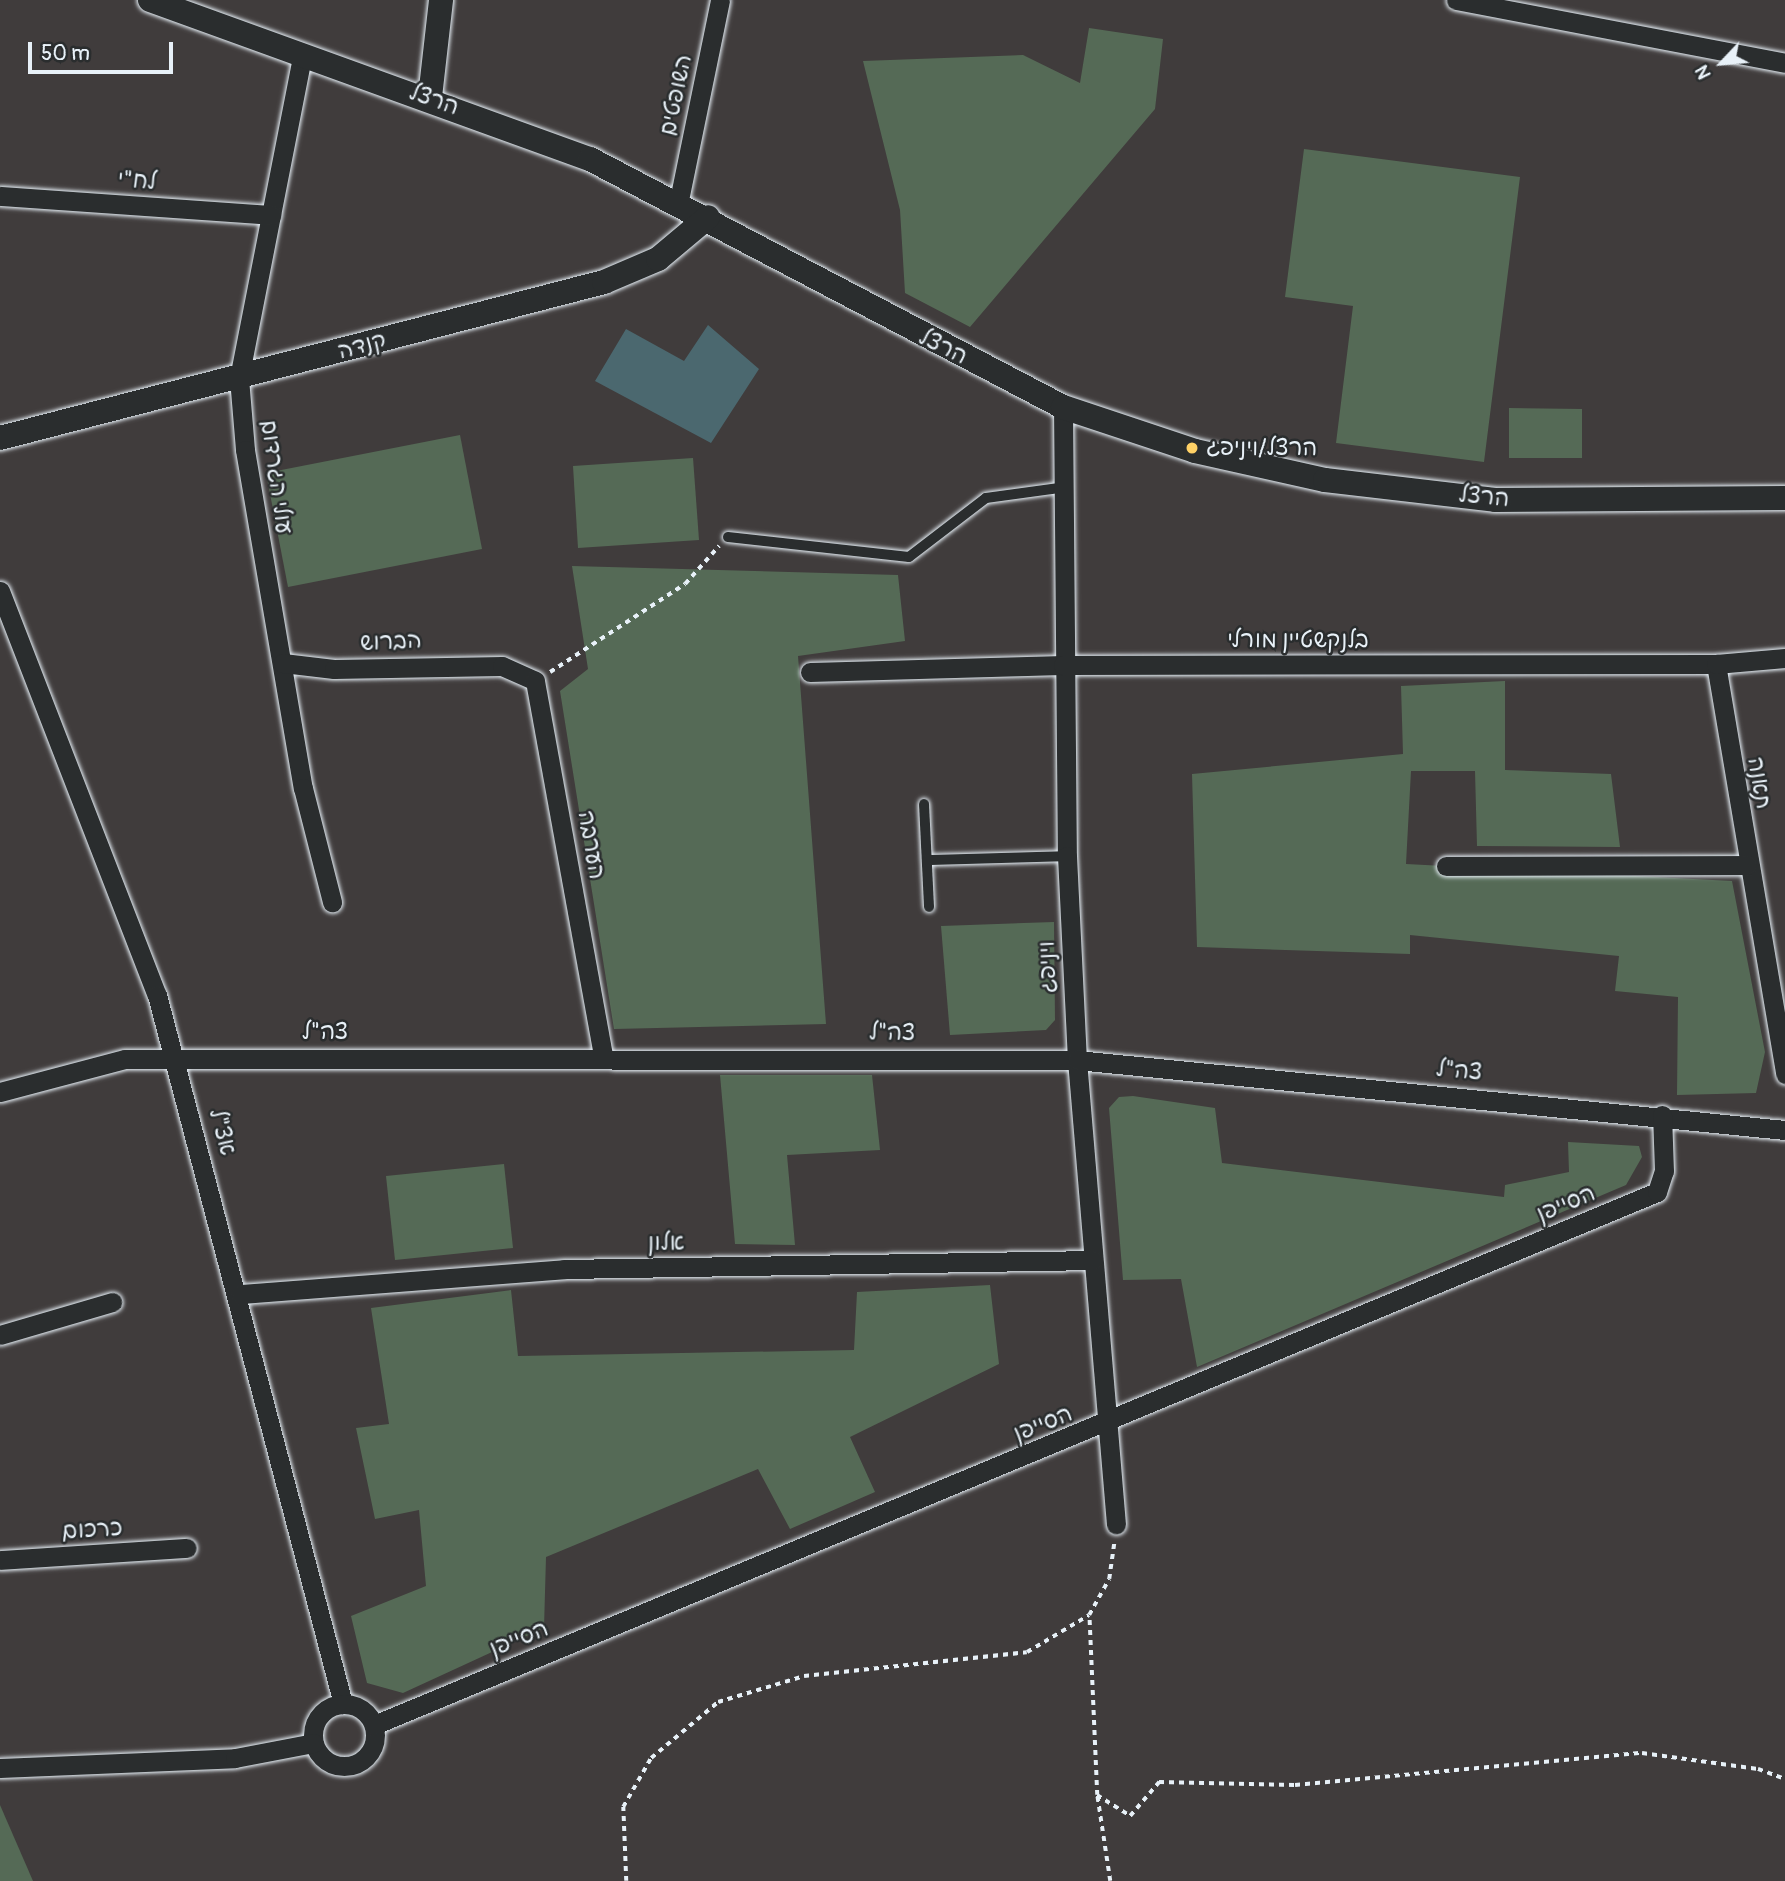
<!DOCTYPE html>
<meta charset="utf-8">
<style>
body{margin:0}
#map{position:relative;width:1785px;height:1881px;overflow:hidden;background:#403c3c;font-family:Pangolin,"Playpen Sans Hebrew",sans-serif}
div>[style]{position:absolute}
.green>*{inset:0;background:#556a56}
.water>*{inset:0;background:#4b686f}
.path>*{height:3.5px;margin-top:-1.75px;transform-origin:0;background:repeating-linear-gradient(90deg,#e8f1f8 0 5px,transparent 0 10px)}
.roads{filter:drop-shadow(0 0 2px #e8f1f8) drop-shadow(0 0 2px #e8f1f8)}
.service>*{height:10px;margin:-5px;padding:0 5px;transform-origin:5px;border-radius:5px;background:#2a2d2e}
.minor>*{height:19px;margin:-9.5px;padding:0 9.5px;transform-origin:9.5px;border-radius:9.5px;background:#2a2d2e}
.minor>.ring{margin:-9.5px;padding:0;box-sizing:content-box;background:none;border:19px solid #2a2d2e;border-radius:50%}
.tertiary>*{height:24px;margin:-12px;padding:0 12px;transform-origin:12px;border-radius:12px;background:#2a2d2e}
.dots>*{width:19px;height:19px;translate:-50% -50%;box-sizing:border-box;border:4px solid #2a2d2e;border-radius:50%}
span{translate:-50% -50%;white-space:nowrap;text-align:center;line-height:1.15;-webkit-text-stroke:5px #2a2d2e;paint-order:stroke}
.street-label{font-size:23px;color:#e8f1f8}
.poi-label{font-size:23px;color:#e8f1f8}
.left{translate:0 -50%;text-align:left}
.north{position:absolute;left:1687px;top:28px;width:70px;height:70px;-webkit-text-stroke:5px #2a2d2e;paint-order:stroke;rotate:244deg;font-size:19px;font-weight:700;line-height:28px;text-align:center;color:#e8f1f8}
.north::after{content:'';display:block;margin:auto;width:24px;height:32px;background:#e8f1f8;clip-path:polygon(50% 0,100% 100%,50% 72%,0 100%)}
.scale{position:absolute;left:28px;top:42px;width:145px;height:32px;box-sizing:border-box;border:4px solid #e8f1f8;border-top:0;padding-left:9px;font-size:21px;line-height:24px;white-space:nowrap;color:#e8f1f8;-webkit-text-stroke:5px #2a2d2e;paint-order:stroke}
</style>
<div id="map">
<div class="green">
<div style="clip-path:polygon(1089px 28px,1163px 39px,1155px 109px,970px 327px,905px 293px,900px 210px,863px 61px,1023px 55px,1080px 83px)"></div>
<div style="clip-path:polygon(1304px 149px,1520px 177px,1484px 462px,1336px 443px,1353px 306px,1285px 297px)"></div>
<div style="clip-path:polygon(1509px 408px,1582px 409px,1582px 458px,1509px 458px)"></div>
<div style="clip-path:polygon(460px 435px,482px 549px,288px 587px,266px 473px)"></div>
<div style="clip-path:polygon(693px 458px,699px 540px,578px 548px,573px 466px)"></div>
<div style="clip-path:polygon(572px 566px,898px 575px,905px 641px,798px 656px,826px 1024px,614px 1029px,560px 691px,588px 669px)"></div>
<div style="clip-path:polygon(1505px 681px,1505px 770px,1611px 774px,1620px 847px,1477px 846px,1475px 771px,1411px 771px,1406px 864px,1732px 881px,1765px 1052px,1756px 1093px,1677px 1095px,1678px 997px,1615px 991px,1619px 956px,1410px 935px,1410px 954px,1197px 947px,1192px 774px,1403px 754px,1401px 686px)"></div>
<div style="clip-path:polygon(1054px 922px,1055px 1020px,1046px 1030px,950px 1035px,941px 926px)"></div>
<div style="clip-path:polygon(720px 1075px,872px 1075px,880px 1150px,787px 1155px,795px 1245px,735px 1244px)"></div>
<div style="clip-path:polygon(1133px 1096px,1215px 1108px,1222px 1163px,1504px 1197px,1505px 1185px,1569px 1172px,1568px 1142px,1639px 1146px,1642px 1157px,1626px 1185px,1197px 1367px,1181px 1279px,1123px 1280px,1109px 1108px,1119px 1097px)"></div>
<div style="clip-path:polygon(504px 1164px,513px 1248px,395px 1260px,386px 1176px)"></div>
<div style="clip-path:polygon(990px 1285px,999px 1364px,850px 1437px,875px 1492px,790px 1529px,758px 1469px,546px 1557px,544px 1628px,403px 1693px,367px 1683px,351px 1616px,426px 1586px,419px 1510px,375px 1519px,356px 1428px,389px 1424px,371px 1308px,511px 1290px,518px 1356px,854px 1350px,857px 1292px)"></div>
<div style="clip-path:polygon(0 1805px,33px 1881px,0 1881px)"></div>
</div>
<div class="water">
<div style="clip-path:polygon(708px 325px,759px 369px,711px 443px,595px 381px,626px 329px,684px 361px)"></div>
</div>
<div class="path">
<div style="left:550px;top:672px;width:161px;rotate:-33.1deg"></div>
<div style="left:685px;top:584px;width:51px;rotate:-48.2deg"></div>
<div style="left:1097px;top:1795px;width:39px;rotate:32deg"></div>
<div style="left:1130px;top:1816px;width:45px;rotate:-49.5deg"></div>
<div style="left:1159px;top:1782px;width:136px;rotate:1.3deg"></div>
<div style="left:1295px;top:1785px;width:348px;rotate:-5.3deg"></div>
<div style="left:1642px;top:1753px;width:117px;rotate:7.9deg"></div>
<div style="left:1758px;top:1769px;width:29px;rotate:20deg"></div>
<div style="left:626px;top:1881px;width:74px;rotate:-92.3deg"></div>
<div style="left:623px;top:1807px;width:56px;rotate:-60.3deg"></div>
<div style="left:651px;top:1758px;width:87px;rotate:-39.9deg"></div>
<div style="left:718px;top:1702px;width:90px;rotate:-16.8deg"></div>
<div style="left:804px;top:1676px;width:224px;rotate:-6.1deg"></div>
<div style="left:1027px;top:1652px;width:72px;rotate:-30.8deg"></div>
<div style="left:1110px;top:1881px;width:87px;rotate:-98.6deg"></div>
<div style="left:1097px;top:1795px;width:180px;rotate:-92.5deg"></div>
<div style="left:1089px;top:1615px;width:41px;rotate:-60.9deg"></div>
<div style="left:1109px;top:1579px;width:36px;rotate:-82deg"></div>
</div>
<div class="roads">
<div class="service">
<div style="left:728px;top:537px;width:182px;rotate:6.3deg"></div>
<div style="left:909px;top:557px;width:97px;rotate:-37.5deg"></div>
<div style="left:986px;top:498px;width:81px;rotate:-7.8deg"></div>
<div style="left:924px;top:804px;width:103px;rotate:87.2deg"></div>
<div style="left:927px;top:860px;width:140px;rotate:-1.6deg"></div>
</div>
<div class="minor">
<div style="left:1456px;top:0;width:335px;rotate:10.8deg"></div>
<div style="left:302px;top:57px;width:327px;rotate:101.1deg"></div>
<div style="left:239px;top:378px;width:72px;rotate:85.2deg"></div>
<div style="left:245px;top:450px;width:343px;rotate:80.3deg"></div>
<div style="left:303px;top:788px;width:118px;rotate:75.7deg"></div>
<div style="left:0;top:196px;width:272px;rotate:4deg"></div>
<div style="left:679px;top:200px;width:204px;rotate:-78.4deg"></div>
<div style="left:1063px;top:407px;width:449px;rotate:89.5deg"></div>
<div style="left:1067px;top:856px;width:204px;rotate:87.2deg"></div>
<div style="left:1077px;top:1060px;width:466px;rotate:85.2deg"></div>
<div style="left:0;top:591px;width:433px;rotate:68.8deg"></div>
<div style="left:157px;top:995px;width:733px;rotate:75.3deg"></div>
<div style="left:283px;top:663px;width:51px;rotate:6.7deg"></div>
<div style="left:334px;top:669px;width:168px;rotate:-1deg"></div>
<div style="left:502px;top:666px;width:36px;rotate:24deg"></div>
<div style="left:535px;top:681px;width:380px;rotate:79.7deg"></div>
<div style="left:1716px;top:664px;width:416px;rotate:80.4deg"></div>
<div style="left:810px;top:672px;width:253px;rotate:-1.6deg"></div>
<div style="left:1063px;top:665px;width:653px;rotate:-0.09deg"></div>
<div style="left:1716px;top:664px;width:69px;rotate:-5deg"></div>
<div style="left:1446px;top:866px;width:301px;rotate:-0.2deg"></div>
<div style="left:0;top:1092px;width:129px;rotate:-14.8deg"></div>
<div style="left:125px;top:1059px;width:952px;rotate:0.06deg"></div>
<div style="left:1077px;top:1060px;width:711px;rotate:5.65deg"></div>
<div style="left:241px;top:1294px;width:324px;rotate:-4.4deg"></div>
<div style="left:564px;top:1269px;width:529px;rotate:-0.97deg"></div>
<div style="left:0;top:1335px;width:117px;rotate:-16.4deg"></div>
<div style="left:0;top:1560px;width:187px;rotate:-3.7deg"></div>
<div class="ring" style="left:313px;top:1704px;width:43px;height:43px"></div>
<div style="left:374px;top:1725px;width:1389px;rotate:-22.56deg"></div>
<div style="left:1657px;top:1192px;width:22px;rotate:-72deg"></div>
<div style="left:1664px;top:1171px;width:56px;rotate:-92deg"></div>
<div style="left:0;top:1768px;width:235px;rotate:-2.4deg"></div>
<div style="left:235px;top:1758px;width:80px;rotate:-10.8deg"></div>
</div>
<div class="tertiary">
<div style="left:150px;top:0;width:468px;rotate:19.9deg"></div>
<div style="left:590px;top:159px;width:534px;rotate:27.67deg"></div>
<div style="left:1063px;top:407px;width:139px;rotate:18.4deg"></div>
<div style="left:1195px;top:451px;width:133px;rotate:12.6deg"></div>
<div style="left:1325px;top:480px;width:171px;rotate:6.7deg"></div>
<div style="left:1495px;top:500px;width:290px;rotate:-0.4deg"></div>
<div style="left:430px;top:97px;width:98px;rotate:-83.5deg"></div>
<div style="left:0;top:438px;width:624px;rotate:-14.48deg"></div>
<div style="left:604px;top:282px;width:59px;rotate:-23.1deg"></div>
<div style="left:658px;top:259px;width:65px;rotate:-40deg"></div>
</div>
</div>
<div class="dots">
<div style="left:1192px;top:448px;background:#ffd166"></div>
</div>
<div class="street-label">
<span style="left:676px;top:95px;rotate:-78deg">השופטים</span>
<span style="left:434px;top:100px;rotate:19deg">הרצל</span>
<span style="left:137px;top:181px;rotate:4deg">לח"י</span>
<span style="left:362px;top:346px;rotate:-15deg">קנדה</span>
<span style="left:943px;top:347px;rotate:26deg">הרצל</span>
<span style="left:276px;top:477px;rotate:82deg">עולי הגרדום</span>
<span style="left:1484px;top:497px;rotate:5deg">הרצל</span>
<span style="left:1298px;top:640px">בלנקשטיין מורלי</span>
<span style="left:391px;top:642px;rotate:-3deg">הברוש</span>
<span style="left:1759px;top:783px;rotate:81deg">תאנה</span>
<span style="left:591px;top:845px;rotate:80deg">הערבה</span>
<span style="left:1048px;top:967px;rotate:-93deg">ויניפג</span>
<span style="left:325px;top:1032px">צה"ל</span>
<span style="left:892px;top:1033px;rotate:1deg">צה"ל</span>
<span style="left:1459px;top:1071px;rotate:5deg">צה"ל</span>
<span style="left:222px;top:1132px;rotate:75deg">אצ"ל</span>
<span style="left:1566px;top:1204px;rotate:-23deg">הסייפן</span>
<span style="left:666px;top:1243px;rotate:-1deg">אלון</span>
<span style="left:1043px;top:1424px;rotate:-22deg">הסייפן</span>
<span style="left:92px;top:1530px;rotate:-4deg">כרכום</span>
<span style="left:519px;top:1639px;rotate:-22deg">הסייפן</span>
</div>
<div class="poi-label">
<span class="left" style="left:1206px;top:448px">הרצל/ויניפג</span>
</div>
<div class="north">N</div>
<div class="scale">50 m</div>
</div>
